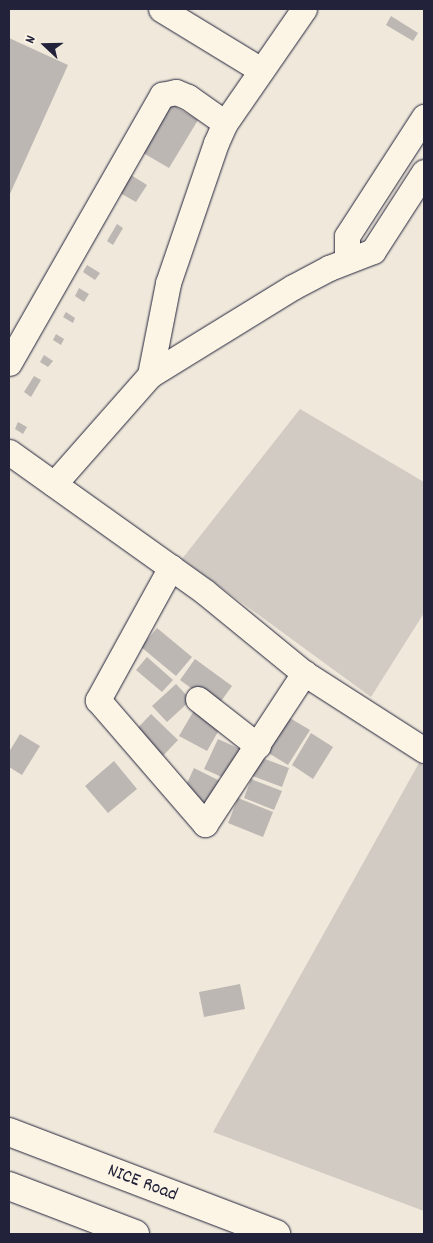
<!DOCTYPE html>
<style>
body{margin:0}
#map{position:relative;width:433px;height:1243px;overflow:hidden;background:#efe8db;font-family:Dekko,sans-serif}
div>[style]{position:absolute}
.green>*{inset:0;background:#d1cbc3}
.building>*{inset:0;background:#bcb7b3}
.roads{filter:drop-shadow(0 0 1px #22223b) drop-shadow(0 0 1px #22223b)}
.minor>*{height:25px;margin:-12.5px;padding:0 12.5px;transform-origin:12.5px;border-radius:12.5px;background:#fcf5e5}
.highway>*{height:28px;margin:-14px;padding:0 14px;transform-origin:14px;border-radius:14px;background:#fcf5e5}
span{translate:-50% -50%;white-space:nowrap;text-align:center;line-height:1.15;-webkit-text-stroke:4px #fcf5e5;paint-order:stroke}
.street-label{font-size:19px;color:#22223b}
.frame{position:absolute;inset:0;border:10px solid #22223b;pointer-events:none}
.north{position:absolute;left:20px;top:20px;width:50px;height:50px;-webkit-text-stroke:4px #fcf5e5;paint-order:stroke;rotate:291deg;font-size:14px;font-weight:700;line-height:20px;text-align:center;color:#22223b}
.north::after{content:'';display:block;margin:auto;width:18px;height:22px;background:#22223b;clip-path:polygon(50% 0,100% 100%,50% 72%,0 100%)}
</style>
<div id="map">
<div class="green">
<div style="clip-path:polygon(300px 409px,424px 482px,424px 613px,371px 697px,182px 559px)"></div>
<div style="clip-path:polygon(419px 763px,424px 766px,424px 1211px,213px 1132px)"></div>
</div>
<div class="building">
<div style="clip-path:polygon(391px 16px,418px 33px,413px 41px,386px 25px)"></div>
<div style="clip-path:polygon(9px 38px,68px 65px,9px 196px)"></div>
<div style="clip-path:polygon(168px 102px,198px 120px,169px 168px,138px 150px)"></div>
<div style="clip-path:polygon(131px 175px,147px 185px,136px 202px,120px 193px)"></div>
<div style="clip-path:polygon(117px 224px,123px 228px,113px 245px,107px 241px)"></div>
<div style="clip-path:polygon(87px 265px,100px 273px,95px 280px,83px 272px)"></div>
<div style="clip-path:polygon(79px 288px,89px 294px,84px 302px,75px 296px)"></div>
<div style="clip-path:polygon(66px 312px,75px 318px,73px 323px,63px 317px)"></div>
<div style="clip-path:polygon(56px 334px,64px 339px,61px 345px,53px 340px)"></div>
<div style="clip-path:polygon(44px 355px,53px 361px,48px 367px,40px 362px)"></div>
<div style="clip-path:polygon(34px 376px,41px 380px,31px 397px,24px 392px)"></div>
<div style="clip-path:polygon(18px 422px,27px 427px,23px 434px,15px 429px)"></div>
<div style="clip-path:polygon(157px 628px,192px 657px,176px 676px,141px 647px)"></div>
<div style="clip-path:polygon(147px 657px,173px 680px,162px 692px,136px 670px)"></div>
<div style="clip-path:polygon(195px 659px,232px 686px,217px 707px,180px 680px)"></div>
<div style="clip-path:polygon(176px 684px,191px 700px,167px 722px,152px 706px)"></div>
<div style="clip-path:polygon(196px 707px,223px 723px,207px 751px,179px 736px)"></div>
<div style="clip-path:polygon(151px 714px,178px 740px,158px 761px,131px 735px)"></div>
<div style="clip-path:polygon(283px 714px,310px 730px,288px 765px,262px 749px)"></div>
<div style="clip-path:polygon(311px 733px,333px 747px,313px 779px,292px 765px)"></div>
<div style="clip-path:polygon(20px 734px,40px 746px,22px 775px,9px 767px,9px 752px)"></div>
<div style="clip-path:polygon(218px 739px,240px 749px,226px 779px,204px 769px)"></div>
<div style="clip-path:polygon(257px 756px,289px 768px,282px 787px,250px 775px)"></div>
<div style="clip-path:polygon(114px 761px,137px 789px,108px 813px,85px 786px)"></div>
<div style="clip-path:polygon(194px 768px,220px 781px,209px 805px,183px 792px)"></div>
<div style="clip-path:polygon(251px 779px,282px 791px,274px 810px,244px 798px)"></div>
<div style="clip-path:polygon(238px 798px,273px 812px,263px 837px,228px 823px)"></div>
<div style="clip-path:polygon(240px 984px,245px 1009px,204px 1017px,199px 992px)"></div>
</div>
<div class="roads">
<div class="minor">
<div style="left:161px;top:9px;width:117px;rotate:31.4deg"></div>
<div style="left:347px;top:260px;width:24px;rotate:-90deg"></div>
<div style="left:347px;top:236px;width:142px;rotate:-57.1deg"></div>
<div style="left:9px;top:363px;width:309px;rotate:-60.3deg"></div>
<div style="left:162px;top:95px;width:14px;rotate:-12deg"></div>
<div style="left:176px;top:92px;width:13px;rotate:23deg"></div>
<div style="left:188px;top:97px;width:45px;rotate:35.1deg"></div>
<div style="left:150px;top:375px;width:94px;rotate:-78.9deg"></div>
<div style="left:168px;top:283px;width:148px;rotate:-71.1deg"></div>
<div style="left:216px;top:143px;width:22px;rotate:-66deg"></div>
<div style="left:225px;top:123px;width:139px;rotate:-55.3deg"></div>
<div style="left:9px;top:452px;width:241px;rotate:35.5deg"></div>
<div style="left:205px;top:592px;width:128px;rotate:39.3deg"></div>
<div style="left:304px;top:673px;width:143px;rotate:32.7deg"></div>
<div style="left:54px;top:484px;width:145px;rotate:-48.6deg"></div>
<div style="left:150px;top:375px;width:168px;rotate:-31.6deg"></div>
<div style="left:293px;top:287px;width:41px;rotate:-27.8deg"></div>
<div style="left:329px;top:268px;width:47px;rotate:-21.1deg"></div>
<div style="left:373px;top:251px;width:94px;rotate:-57.2deg"></div>
<div style="left:171px;top:567px;width:152px;rotate:118.8deg"></div>
<div style="left:98px;top:700px;width:164px;rotate:49.2deg"></div>
<div style="left:205px;top:824px;width:181px;rotate:-56.7deg"></div>
<div style="left:198px;top:699px;width:76px;rotate:38.1deg"></div>
</div>
<div class="highway">
<div style="left:9px;top:1132px;width:286px;rotate:20.9deg"></div>
<div style="left:9px;top:1186px;width:135px;rotate:20.9deg"></div>
</div>
</div>
<div class="street-label">
<span style="left:142px;top:1184px;rotate:21deg">NICE Road</span>
</div>
<div class="frame"></div>
<div class="north">N</div>
</div>
